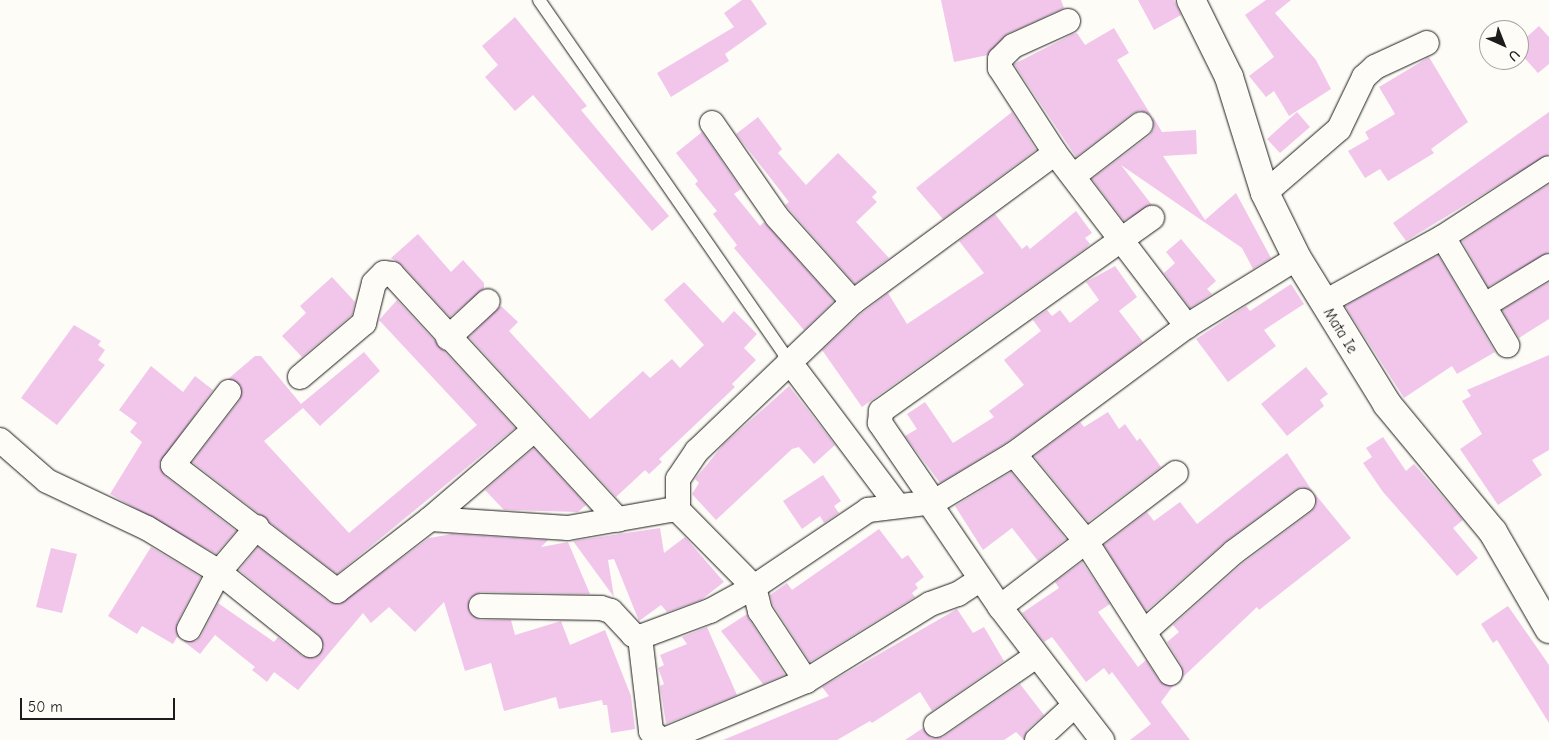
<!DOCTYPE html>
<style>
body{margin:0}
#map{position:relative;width:1549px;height:740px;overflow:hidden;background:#fdfcf7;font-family:"Comic Neue",sans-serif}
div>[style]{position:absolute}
.building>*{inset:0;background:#f2c6eb}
.roads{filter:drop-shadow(0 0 1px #1c1c1c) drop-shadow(0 0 1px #1c1c1c)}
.lane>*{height:12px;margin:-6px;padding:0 6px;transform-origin:6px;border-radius:6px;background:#fdfcf7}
.street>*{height:24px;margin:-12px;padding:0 12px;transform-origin:12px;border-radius:12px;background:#fdfcf7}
.secondary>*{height:28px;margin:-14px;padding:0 14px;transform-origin:14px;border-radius:14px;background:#fdfcf7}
span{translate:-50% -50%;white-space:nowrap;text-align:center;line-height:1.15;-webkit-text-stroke:4px #fdfcf7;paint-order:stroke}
.street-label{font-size:15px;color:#1c1c1c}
.north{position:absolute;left:1479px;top:20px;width:50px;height:50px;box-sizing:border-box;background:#fdfcf7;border:1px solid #a3a29f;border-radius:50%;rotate:136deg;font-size:14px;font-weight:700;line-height:20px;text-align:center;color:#1c1c1c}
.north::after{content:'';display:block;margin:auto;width:18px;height:22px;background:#1c1c1c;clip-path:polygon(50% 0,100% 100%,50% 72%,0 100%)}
.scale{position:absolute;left:20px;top:698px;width:155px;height:22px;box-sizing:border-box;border:2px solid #1c1c1c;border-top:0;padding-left:6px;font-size:15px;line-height:18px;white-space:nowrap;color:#1c1c1c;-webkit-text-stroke:4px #fdfcf7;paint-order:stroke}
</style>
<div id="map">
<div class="building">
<div style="clip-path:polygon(742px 0,751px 0,767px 24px,725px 54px,729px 61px,671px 97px,657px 73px,734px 27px,724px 13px)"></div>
<div style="clip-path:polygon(941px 0,1061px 0,1064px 8px,1007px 34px,988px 55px,954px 62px)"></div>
<div style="clip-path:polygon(1138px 0,1174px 0,1181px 15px,1154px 30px)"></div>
<div style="clip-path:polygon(1266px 0,1291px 0,1275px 13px,1316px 60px,1331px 89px,1289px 116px,1274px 91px,1266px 97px,1249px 76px,1274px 57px,1245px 15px)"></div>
<div style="clip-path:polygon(515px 17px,587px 106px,581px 110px,669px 216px,652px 231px,533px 95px,515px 111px,485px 77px,498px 65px,482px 46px)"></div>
<div style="clip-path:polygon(1539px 26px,1549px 37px,1549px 64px,1538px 73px,1519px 52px,1519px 44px)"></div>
<div style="clip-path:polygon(1114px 28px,1129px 53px,1117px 60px,1151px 115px,1140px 110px,1133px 113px,1076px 157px,1014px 64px,1073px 34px,1077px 33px,1085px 45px)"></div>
<div style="clip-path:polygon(1429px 57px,1468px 122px,1431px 149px,1434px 153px,1388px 181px,1380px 169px,1365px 178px,1348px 151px,1369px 139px,1365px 132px,1395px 114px,1379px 87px)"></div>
<div style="clip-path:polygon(1012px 112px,1036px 150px,943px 219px,916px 188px)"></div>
<div style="clip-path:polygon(1297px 112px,1310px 127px,1280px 153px,1267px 139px)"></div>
<div style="clip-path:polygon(1549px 112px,1549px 154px,1406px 241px,1393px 223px)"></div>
<div style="clip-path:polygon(758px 117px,782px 149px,778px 153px,806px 185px,838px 153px,877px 192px,872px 197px,877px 202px,856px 222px,889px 258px,855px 284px,788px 208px,785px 205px,789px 202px,736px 134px)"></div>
<div style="clip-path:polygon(1153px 117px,1162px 132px,1196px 130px,1197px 154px,1163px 156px,1205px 220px,1236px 193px,1271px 258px,1253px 269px,1242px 248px,1121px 165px,1152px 205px,1124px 221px,1092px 179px,1150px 135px,1154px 129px)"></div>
<div style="clip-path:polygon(702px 132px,741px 189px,734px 194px,760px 226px,764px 222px,834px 301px,804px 330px,734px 248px,737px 245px,713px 214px,717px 211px,695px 184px,698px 181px,676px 153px)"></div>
<div style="clip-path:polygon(1549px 184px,1549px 252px,1488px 287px,1462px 241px)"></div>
<div style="clip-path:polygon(1076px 211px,1092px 233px,1085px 238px,1090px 244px,1086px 248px,862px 407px,822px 350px,862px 313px,888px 293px,907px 324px,984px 273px,959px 241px,995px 214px,1022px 249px,1027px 245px,1030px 249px)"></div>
<div style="clip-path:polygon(418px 234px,451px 272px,463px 260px,484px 283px,484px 288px,450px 317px,402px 265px,391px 258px)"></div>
<div style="clip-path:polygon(1181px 239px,1216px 281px,1207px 289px,1212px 294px,1190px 308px,1164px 273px,1175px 263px,1166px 252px)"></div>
<div style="clip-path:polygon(1438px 255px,1495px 352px,1457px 374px,1452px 366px,1404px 398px,1345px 306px)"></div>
<div style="clip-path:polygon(1115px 266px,1137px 297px,1119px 311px,1143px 342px,1006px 443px,940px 483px,905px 436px,917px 429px,907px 414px,925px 402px,953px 443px,994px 417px,989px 411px,1024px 385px,1004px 360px,1041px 331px,1033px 320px,1047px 310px,1052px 316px,1060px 310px,1070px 323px,1099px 300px,1086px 282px)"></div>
<div style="clip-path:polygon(332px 277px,355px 302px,352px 315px,302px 357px,282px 336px,306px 313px,300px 306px)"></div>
<div style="clip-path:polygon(684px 282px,723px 323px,734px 311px,757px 334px,744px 348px,756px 360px,732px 384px,735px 387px,659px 459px,662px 462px,649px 474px,645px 470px,616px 497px,469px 337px,501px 306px,518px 322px,509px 331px,590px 419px,643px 371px,650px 378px,672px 359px,680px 368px,704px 345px,664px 300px)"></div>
<div style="clip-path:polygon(1549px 282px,1549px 319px,1519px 338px,1502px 310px)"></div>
<div style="clip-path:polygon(1291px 284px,1304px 304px,1264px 330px,1276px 346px,1228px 382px,1196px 339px,1246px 306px,1250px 311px)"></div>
<div style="clip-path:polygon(397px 300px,515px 428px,337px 574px,192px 462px,240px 400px,241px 386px,228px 379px,255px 356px,261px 356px,301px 404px,364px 352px,380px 371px,320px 426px,303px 408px,264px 441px,349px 533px,477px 425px,379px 320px)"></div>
<div style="clip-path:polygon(74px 325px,101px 341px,98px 345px,105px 350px,98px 360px,105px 365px,57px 425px,21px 398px)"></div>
<div style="clip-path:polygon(1549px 355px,1549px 450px,1532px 460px,1542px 475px,1498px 505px,1460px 449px,1482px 434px,1462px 401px,1471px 396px,1467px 390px)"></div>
<div style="clip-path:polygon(151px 366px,183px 392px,195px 376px,213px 390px,159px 464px,165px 476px,236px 531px,216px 554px,110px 494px,142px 442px,130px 432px,137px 423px,119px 410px)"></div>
<div style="clip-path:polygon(1306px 367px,1328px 394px,1320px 400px,1324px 406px,1287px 436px,1261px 404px)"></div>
<div style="clip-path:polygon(789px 386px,835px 445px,814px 464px,799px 447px,792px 449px,716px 520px,692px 494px,699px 483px,695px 479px,723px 445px)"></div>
<div style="clip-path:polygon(1108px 412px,1119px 429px,1125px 424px,1137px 441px,1140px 438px,1161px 467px,1088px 522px,1034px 456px,1080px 422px,1084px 427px)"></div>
<div style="clip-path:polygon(1383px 437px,1406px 471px,1414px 464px,1463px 520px,1453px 528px,1478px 558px,1457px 576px,1383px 492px,1363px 463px,1372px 457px,1366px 448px)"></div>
<div style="clip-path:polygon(534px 448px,586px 505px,578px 512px,504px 510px,485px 490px)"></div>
<div style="clip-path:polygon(1287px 453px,1313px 492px,1302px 487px,1295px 490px,1225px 542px,1146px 611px,1104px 545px,1147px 512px,1154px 521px,1180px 502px,1197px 524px)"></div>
<div style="clip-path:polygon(1011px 472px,1066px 539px,1038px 561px,1012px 528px,983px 550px,955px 506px)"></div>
<div style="clip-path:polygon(823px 475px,841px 501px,834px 506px,839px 513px,824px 523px,820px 516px,802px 529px,783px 501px)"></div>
<div style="clip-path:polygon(1315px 494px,1351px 538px,1259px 610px,1257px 607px,1183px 677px,1182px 666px,1167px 642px,1179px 632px,1173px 625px,1243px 563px,1311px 512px,1316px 506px)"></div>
<div style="clip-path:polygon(660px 528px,664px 553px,685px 537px,724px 582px,701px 600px,667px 612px,661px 605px,639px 621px,614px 559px,608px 560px,614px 597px,573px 541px)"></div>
<div style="clip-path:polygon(879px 529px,902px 559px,908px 555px,924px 577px,915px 584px,918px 588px,912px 593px,915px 597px,810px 662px,773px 605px,770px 595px,787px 583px,792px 590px)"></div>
<div style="clip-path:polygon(452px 534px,548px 540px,541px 547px,568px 542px,590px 594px,481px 592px,469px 599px,469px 612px,480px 620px,511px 620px,515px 635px,561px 621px,570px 645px,605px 630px,631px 696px,635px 729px,611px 733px,607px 705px,603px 705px,602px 700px,559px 709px,556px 697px,504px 711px,491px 663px,465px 671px,444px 602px,415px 632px,389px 607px,371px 623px,363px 613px,298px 690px,274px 672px,267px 682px,252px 670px,255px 667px,215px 635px,200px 654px,183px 641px,196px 641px,201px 636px,218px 603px,274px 642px,278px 637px,302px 656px,315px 658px,324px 647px,319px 635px,239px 570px,258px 547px,329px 602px,340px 604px,429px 538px)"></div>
<div style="clip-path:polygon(151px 547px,201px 577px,177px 623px,180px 638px,177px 637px,173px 644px,142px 626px,137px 634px,108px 616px)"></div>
<div style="clip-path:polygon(51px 548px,77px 554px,62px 613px,36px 607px)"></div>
<div style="clip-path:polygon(1082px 562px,1110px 604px,1098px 612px,1138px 667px,1146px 660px,1159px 681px,1173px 686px,1161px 702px,1190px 740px,1130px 740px,1151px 724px,1112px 672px,1109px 675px,1104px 668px,1086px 682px,1052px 637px,1044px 642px,1022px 613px,1059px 588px,1055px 582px)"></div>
<div style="clip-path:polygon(1508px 606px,1549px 665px,1549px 723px,1497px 640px,1493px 643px,1481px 624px)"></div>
<div style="clip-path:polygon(957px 609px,973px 633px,984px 627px,1004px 661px,932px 711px,920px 692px,872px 723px,870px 721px,837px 740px,723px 740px,829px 696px,822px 687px)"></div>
<div style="clip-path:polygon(747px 614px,749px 619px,785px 675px,763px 684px,721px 631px)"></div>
<div style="clip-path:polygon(707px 627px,737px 695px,666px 724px,660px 686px,664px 684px,658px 668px,664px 665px,660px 655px,687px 644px,682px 637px)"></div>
<div style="clip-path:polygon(1020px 684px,1044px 715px,1027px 730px,1024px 740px,1016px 732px,1004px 740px,905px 740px,923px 728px,931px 738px,943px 737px)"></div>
</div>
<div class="roads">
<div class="lane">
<div style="left:539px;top:0;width:439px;rotate:55.3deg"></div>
</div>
<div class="street">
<div style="left:1068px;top:21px;width:60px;rotate:155.6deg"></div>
<div style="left:1013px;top:46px;width:18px;rotate:135deg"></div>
<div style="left:1000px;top:59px;width:9px;rotate:90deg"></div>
<div style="left:1000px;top:68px;width:101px;rotate:57.1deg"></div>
<div style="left:1055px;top:153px;width:218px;rotate:52.7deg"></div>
<div style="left:712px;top:123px;width:114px;rotate:55.3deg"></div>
<div style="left:777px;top:217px;width:114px;rotate:48.2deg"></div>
<div style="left:853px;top:302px;width:251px;rotate:-36.4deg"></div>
<div style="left:1075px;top:175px;width:83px;rotate:-37.7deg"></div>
<div style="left:1265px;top:193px;width:98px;rotate:-40.9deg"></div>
<div style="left:1339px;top:129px;width:58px;rotate:-64.3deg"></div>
<div style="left:1364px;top:77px;width:15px;rotate:-42deg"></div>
<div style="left:1375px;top:67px;width:57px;rotate:-24.8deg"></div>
<div style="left:1443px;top:237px;width:126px;rotate:59.3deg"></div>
<div style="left:1323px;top:303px;width:137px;rotate:-28.8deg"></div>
<div style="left:1443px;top:237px;width:126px;rotate:-33.1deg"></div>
<div style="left:1485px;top:305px;width:75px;rotate:-31.4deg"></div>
<div style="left:448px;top:338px;width:54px;rotate:-42.8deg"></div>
<div style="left:789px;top:361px;width:181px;rotate:53.1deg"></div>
<div style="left:300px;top:377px;width:84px;rotate:-40.2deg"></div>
<div style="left:364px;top:323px;width:41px;rotate:-76deg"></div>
<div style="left:374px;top:283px;width:14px;rotate:-45deg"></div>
<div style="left:384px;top:273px;width:8px;rotate:7deg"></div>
<div style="left:392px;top:274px;width:334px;rotate:47.4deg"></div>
<div style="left:229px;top:392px;width:92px;rotate:127.5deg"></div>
<div style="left:173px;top:465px;width:207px;rotate:37.5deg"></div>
<div style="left:337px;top:591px;width:118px;rotate:-37.7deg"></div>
<div style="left:430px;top:519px;width:138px;rotate:3.7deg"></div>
<div style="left:568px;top:528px;width:104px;rotate:-10deg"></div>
<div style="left:670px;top:510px;width:8px"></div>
<div style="left:678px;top:510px;width:108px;rotate:45.4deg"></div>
<div style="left:754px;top:587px;width:138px;rotate:-34deg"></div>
<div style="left:868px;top:510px;width:66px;rotate:-6.9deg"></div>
<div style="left:934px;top:502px;width:93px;rotate:-31deg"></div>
<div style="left:1014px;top:454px;width:215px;rotate:-36.5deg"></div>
<div style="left:1187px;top:326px;width:129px;rotate:-31.7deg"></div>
<div style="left:0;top:440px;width:62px;rotate:41.1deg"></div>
<div style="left:47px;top:481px;width:110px;rotate:25.2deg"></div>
<div style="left:147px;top:528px;width:84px;rotate:31.4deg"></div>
<div style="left:219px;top:572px;width:117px;rotate:38.7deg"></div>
<div style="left:1014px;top:454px;width:112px;rotate:50.5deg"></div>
<div style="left:1085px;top:540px;width:158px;rotate:57.4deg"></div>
<div style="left:934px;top:502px;width:96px;rotate:-124.4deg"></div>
<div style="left:880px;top:423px;width:12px;rotate:-85deg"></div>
<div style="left:881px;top:411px;width:333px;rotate:-35.5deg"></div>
<div style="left:930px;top:504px;width:125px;rotate:55.8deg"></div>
<div style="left:1000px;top:607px;width:168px;rotate:52.5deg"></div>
<div style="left:678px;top:510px;width:31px;rotate:-90deg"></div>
<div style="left:678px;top:479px;width:34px;rotate:-56deg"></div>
<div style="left:697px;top:451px;width:216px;rotate:-43.7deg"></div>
<div style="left:430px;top:519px;width:137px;rotate:-40.6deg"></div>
<div style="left:481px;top:606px;width:120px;rotate:1deg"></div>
<div style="left:601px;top:608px;width:10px;rotate:17deg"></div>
<div style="left:611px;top:611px;width:33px;rotate:47deg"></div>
<div style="left:633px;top:635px;width:7px;rotate:16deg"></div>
<div style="left:640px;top:637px;width:75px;rotate:-20.4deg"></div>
<div style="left:710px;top:611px;width:50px;rotate:-28.6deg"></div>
<div style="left:754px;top:587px;width:25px;rotate:76deg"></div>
<div style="left:760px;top:611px;width:84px;rotate:56.7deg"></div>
<div style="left:806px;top:681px;width:146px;rotate:-31.8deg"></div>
<div style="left:930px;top:604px;width:30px;rotate:-20deg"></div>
<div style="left:958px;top:594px;width:27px;rotate:-33deg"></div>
<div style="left:1000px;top:607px;width:221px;rotate:-37.3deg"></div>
<div style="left:189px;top:629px;width:64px;rotate:-62.2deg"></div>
<div style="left:219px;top:572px;width:59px;rotate:-49.8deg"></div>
<div style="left:1144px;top:632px;width:120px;rotate:-41.6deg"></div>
<div style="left:1234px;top:552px;width:86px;rotate:-36.5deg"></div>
<div style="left:640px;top:637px;width:95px;rotate:83.3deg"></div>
<div style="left:651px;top:731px;width:13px;rotate:42deg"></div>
<div style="left:936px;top:725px;width:121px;rotate:-34.6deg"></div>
<div style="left:664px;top:740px;width:154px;rotate:-22.6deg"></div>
<div style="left:1037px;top:740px;width:50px;rotate:-42.6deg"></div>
</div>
<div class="secondary">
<div style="left:1191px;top:0;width:86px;rotate:63.7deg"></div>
<div style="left:1229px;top:77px;width:121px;rotate:72.8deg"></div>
<div style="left:1265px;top:193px;width:72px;rotate:63.8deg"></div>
<div style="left:1297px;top:258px;width:172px;rotate:58.3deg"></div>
<div style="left:1387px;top:404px;width:166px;rotate:50.4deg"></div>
<div style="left:1493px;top:532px;width:112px;rotate:60deg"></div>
</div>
</div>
<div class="street-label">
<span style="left:1340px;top:331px;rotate:58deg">Mata Ie</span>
</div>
<div class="north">U</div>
<div class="scale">50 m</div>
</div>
